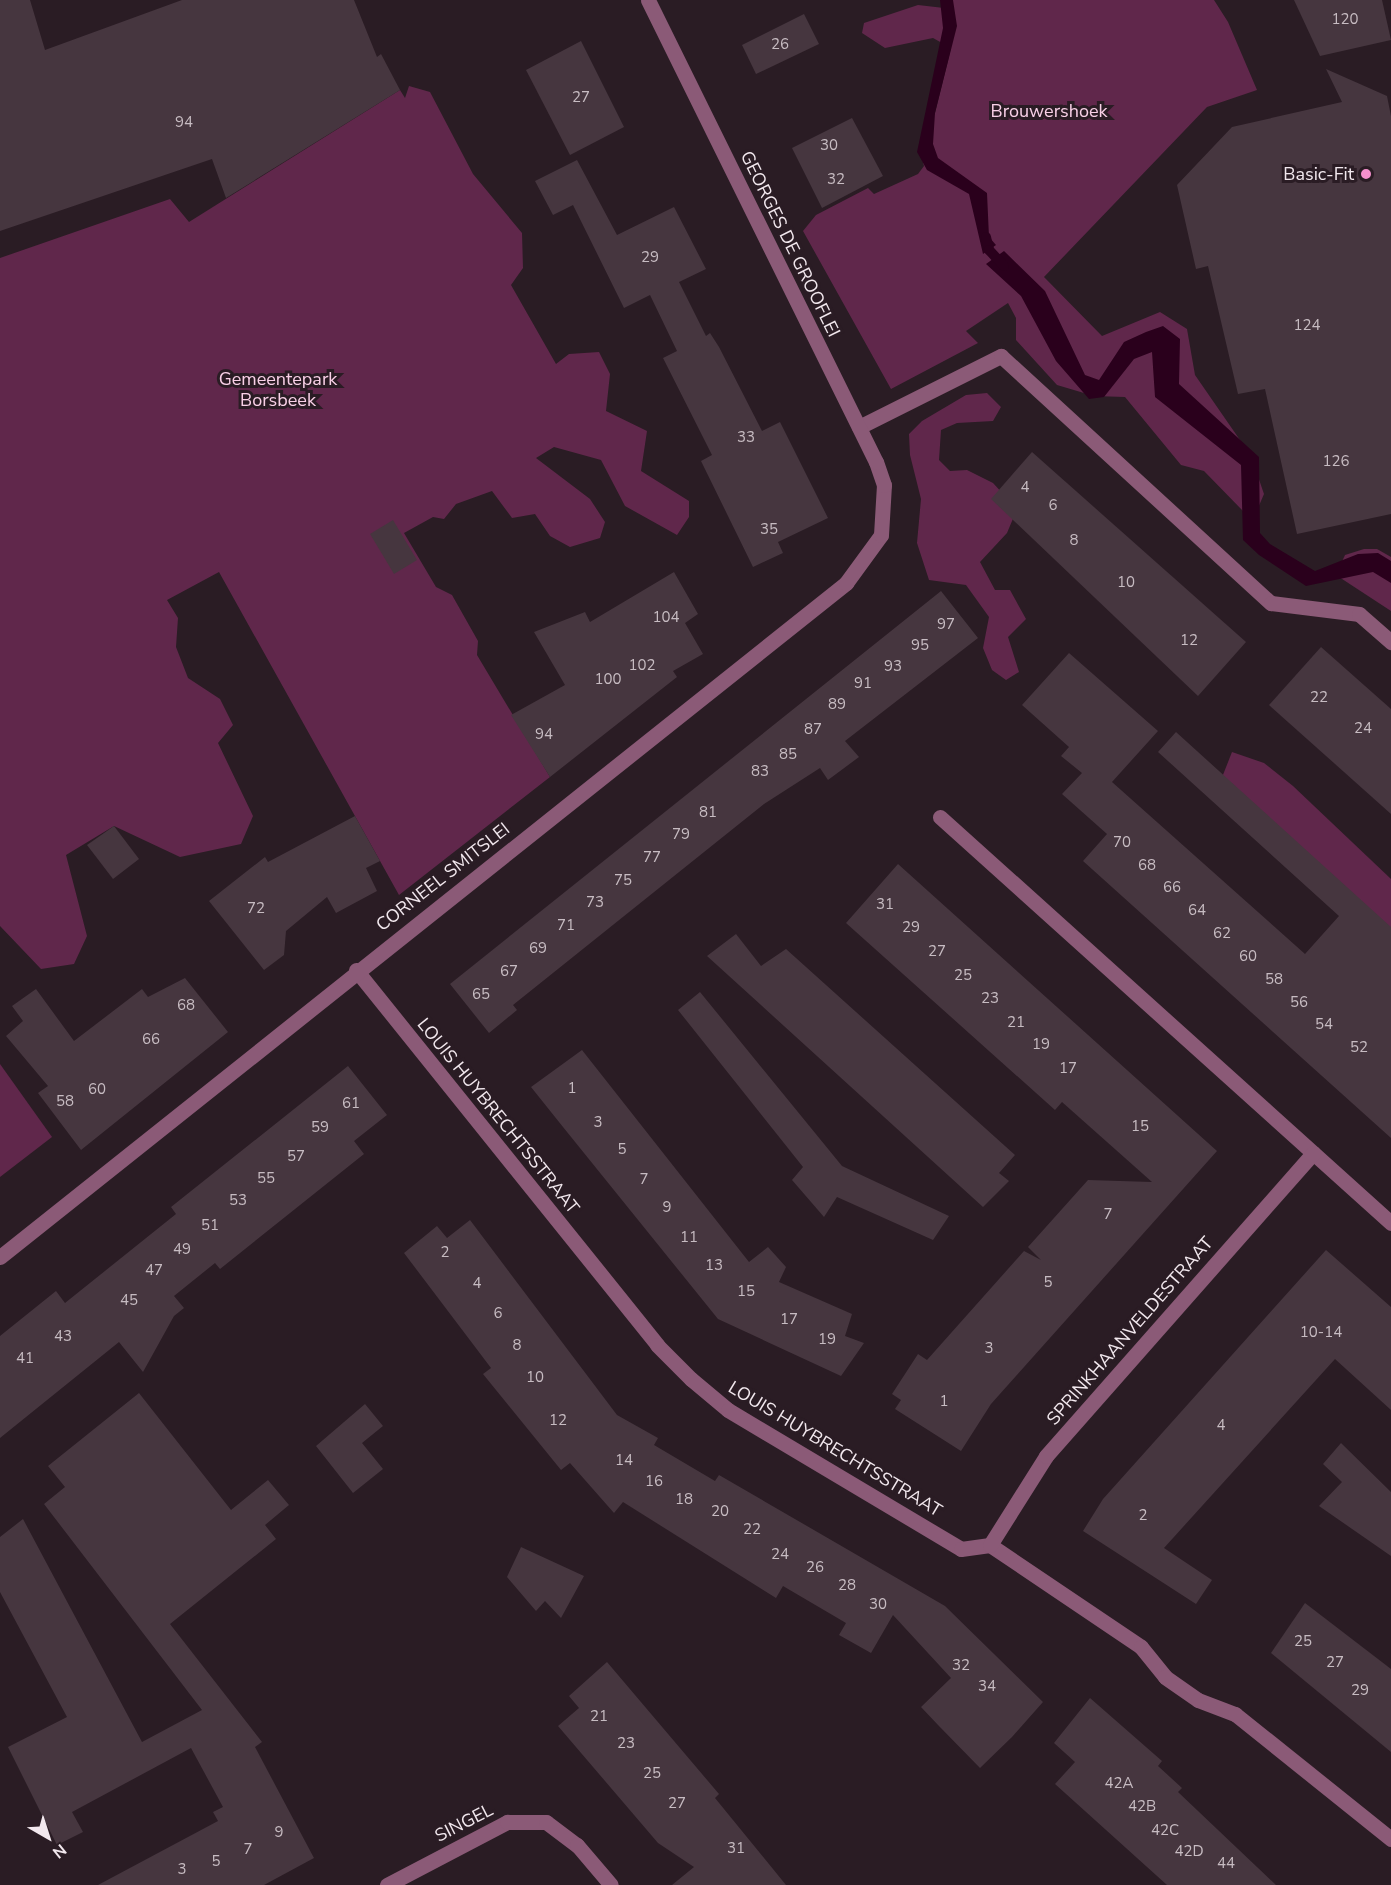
<!DOCTYPE html>
<style>
body{margin:0}
#map{position:relative;width:1391px;height:1885px;overflow:hidden;background:#2a1c24;font-family:"Nunito Sans",sans-serif}
div>[style]{position:absolute}
.green>*{inset:0;background:#60274b}
.water>*{inset:0;background:#2a001c}
.stream>*{height:10px;margin:-5px;padding:0 5px;transform-origin:5px;border-radius:5px;background:#2a001c}
.building>*{inset:0;background:#46363f}
.street>*{height:15px;margin:-7.5px;padding:0 7.5px;transform-origin:7.5px;border-radius:7.5px;background:#8b5a77}
.dots>*{width:16px;height:16px;translate:-50% -50%;box-sizing:border-box;border:3px solid #2a1c24;border-radius:50%}
span{translate:-50% -50%;white-space:nowrap;text-align:center;line-height:1.15;-webkit-text-stroke:6px #2a1c24;paint-order:stroke}
.number-label{font-size:15px;color:#c7bcc2}
.number-label span{-webkit-text-stroke-width:0}
.park-label{font-size:18px;color:#f9d0e7}
.poi-label{font-size:18px;color:#f2e8ee}
.right{translate:-100% -50%;text-align:right}
.street-label{font-size:18px;color:#f2e8ee}
.north{position:absolute;left:18px;top:1807px;width:60px;height:60px;-webkit-text-stroke:4px #2a1c24;paint-order:stroke;rotate:141deg;font-size:16px;font-weight:700;line-height:24px;text-align:center;color:#f2e8ee}
.north::after{content:'';display:block;margin:auto;width:21px;height:27px;background:#f2e8ee;clip-path:polygon(50% 0,100% 100%,50% 72%,0 100%)}
</style>
<div id="map">
<div class="green">
<div style="clip-path:polygon(950px 0,1214px 0,1228px 22px,1257px 90px,1207px 107px,1044px 277px,1102px 336px,1160px 312px,1187px 329px,1195px 375px,1251px 456px,1264px 494px,1258px 508px,1243px 511px,1204px 471px,1181px 465px,1125px 397px,1094px 396px,1057px 385px,1016px 340px,1016px 318px,1008px 303px,966px 331px,978px 343px,891px 389px,803px 231px,816px 215px,868px 188px,874px 194px,918px 174px,924px 166px,919px 148px,935px 113px,951px 48px,933px 38px,885px 48px,862px 33px,864px 23px,918px 5px,944px 8px)"></div>
<div style="clip-path:polygon(409px 86px,430px 92px,473px 174px,522px 233px,523px 268px,511px 285px,556px 364px,569px 354px,599px 352px,610px 374px,606px 411px,647px 431px,641px 471px,689px 501px,689px 517px,677px 535px,625px 506px,601px 460px,554px 447px,536px 458px,590px 499px,605px 522px,600px 538px,570px 547px,550px 536px,535px 514px,512px 518px,492px 491px,456px 504px,444px 519px,433px 517px,404px 533px,436px 587px,452px 595px,478px 641px,477px 655px,550px 777px,399px 895px,219px 572px,167px 600px,178px 618px,176px 647px,188px 678px,220px 699px,233px 725px,218px 743px,253px 816px,241px 844px,180px 857px,114px 826px,66px 855px,87px 936px,74px 964px,41px 969px,0 926px,0 258px,170px 199px,189px 222px,400px 90px,405px 98px)"></div>
<div style="clip-path:polygon(987px 393px,1001px 407px,993px 421px,957px 423px,941px 430px,939px 460px,950px 471px,967px 470px,993px 483px,1017px 509px,1007px 533px,980px 562px,995px 590px,1010px 590px,1026px 619px,1008px 637px,1019px 672px,1006px 680px,992px 670px,983px 648px,989px 617px,966px 585px,929px 580px,917px 543px,921px 499px,910px 455px,909px 434px,922px 421px,966px 395px)"></div>
<div style="clip-path:polygon(1364px 549px,1377px 549px,1391px 557px,1391px 611px,1336px 575px,1345px 555px)"></div>
<div style="clip-path:polygon(1232px 752px,1264px 763px,1293px 786px,1391px 879px,1391px 948px,1219px 785px)"></div>
<div style="clip-path:polygon(0 1064px,52px 1137px,0 1177px)"></div>
</div>
<div class="water">
<div style="clip-path:polygon(940px 0,953px 0,957px 26px,935px 113px,933px 144px,938px 158px,987px 193px,989px 237px,996px 245px,983px 254px,969px 194px,927px 170px,917px 152px,943px 28px)"></div>
<div style="clip-path:polygon(1004px 251px,1045px 291px,1085px 375px,1099px 380px,1124px 342px,1146px 332px,1163px 326px,1180px 339px,1179px 384px,1259px 457px,1260px 533px,1270px 544px,1315px 571px,1358px 554px,1378px 553px,1391px 561px,1391px 583px,1373px 572px,1306px 586px,1259px 555px,1243px 540px,1241px 465px,1155px 397px,1152px 352px,1134px 359px,1104px 397px,1089px 399px,1056px 361px,1021px 296px,986px 264px)"></div>
</div>
<div class="stream">
<div style="left:986px;top:237px;width:13px;rotate:77deg"></div>
<div style="left:989px;top:250px;width:22px;rotate:47deg"></div>
</div>
<div class="building">
<div style="clip-path:polygon(0 0,30px 0,45px 50px,182px 0,354px 0,377px 57px,381px 54px,400px 90px,226px 198px,212px 159px,0 231px)"></div>
<div style="clip-path:polygon(1294px 0,1382px 0,1391px 40px,1320px 56px)"></div>
<div style="clip-path:polygon(804px 14px,819px 44px,756px 74px,742px 45px)"></div>
<div style="clip-path:polygon(581px 41px,624px 127px,570px 155px,526px 70px)"></div>
<div style="clip-path:polygon(1326px 69px,1387px 96px,1391px 116px,1391px 514px,1297px 534px,1265px 389px,1238px 394px,1208px 266px,1196px 269px,1177px 185px,1232px 127px,1342px 102px)"></div>
<div style="clip-path:polygon(852px 118px,883px 176px,822px 208px,792px 148px)"></div>
<div style="clip-path:polygon(577px 160px,617px 235px,674px 207px,706px 269px,679px 282px,706px 336px,710px 333px,719px 347px,762px 431px,780px 422px,828px 518px,778px 542px,783px 553px,753px 567px,701px 461px,712px 455px,663px 358px,677px 351px,650px 295px,624px 308px,573px 205px,553px 215px,535px 181px)"></div>
<div style="clip-path:polygon(1032px 452px,1246px 642px,1198px 696px,991px 499px)"></div>
<div style="clip-path:polygon(393px 520px,417px 560px,394px 574px,370px 534px)"></div>
<div style="clip-path:polygon(674px 572px,698px 614px,685px 623px,703px 654px,673px 671px,677px 677px,550px 777px,511px 715px,565px 685px,534px 632px,585px 612px,590px 622px)"></div>
<div style="clip-path:polygon(941px 591px,978px 638px,845px 741px,859px 757px,828px 780px,820px 768px,764px 804px,513px 1005px,517px 1010px,489px 1033px,450px 984px)"></div>
<div style="clip-path:polygon(1321px 647px,1391px 709px,1391px 814px,1269px 705px)"></div>
<div style="clip-path:polygon(1069px 653px,1158px 731px,1112px 782px,1305px 954px,1339px 916px,1158px 752px,1176px 732px,1391px 927px,1391px 1138px,1083px 861px,1107px 834px,1062px 794px,1082px 773px,1061px 756px,1069px 747px,1022px 705px)"></div>
<div style="clip-path:polygon(355px 816px,380px 861px,366px 868px,377px 891px,336px 913px,327px 897px,286px 931px,284px 955px,264px 970px,209px 901px,265px 857px,268px 862px)"></div>
<div style="clip-path:polygon(114px 826px,139px 859px,113px 879px,87px 845px)"></div>
<div style="clip-path:polygon(898px 864px,1217px 1151px,991px 1404px,961px 1451px,895px 1409px,901px 1400px,892px 1394px,918px 1354px,927px 1360px,1024px 1251px,1041px 1260px,1028px 1247px,1088px 1180px,1152px 1182px,1062px 1102px,1055px 1110px,846px 923px)"></div>
<div style="clip-path:polygon(736px 934px,761px 966px,786px 949px,1015px 1155px,999px 1173px,1009px 1181px,983px 1207px,707px 956px)"></div>
<div style="clip-path:polygon(185px 978px,228px 1032px,81px 1150px,38px 1093px,48px 1086px,6px 1036px,23px 1021px,12px 1006px,36px 989px,74px 1041px,142px 989px,148px 997px)"></div>
<div style="clip-path:polygon(700px 992px,842px 1166px,949px 1216px,933px 1240px,837px 1197px,824px 1217px,792px 1180px,803px 1167px,678px 1010px)"></div>
<div style="clip-path:polygon(582px 1050px,749px 1262px,768px 1247px,786px 1267px,779px 1282px,852px 1314px,845px 1336px,864px 1343px,841px 1376px,718px 1319px,563px 1127px,531px 1087px)"></div>
<div style="clip-path:polygon(348px 1066px,387px 1115px,354px 1141px,364px 1154px,220px 1269px,215px 1263px,174px 1296px,184px 1308px,174px 1316px,143px 1372px,119px 1342px,0 1438px,0 1336px,56px 1291px,65px 1303px,176px 1214px,171px 1207px)"></div>
<div style="clip-path:polygon(470px 1220px,617px 1415px,658px 1438px,654px 1445px,715px 1481px,719px 1475px,945px 1606px,1043px 1702px,1012px 1737px,980px 1768px,938px 1725px,921px 1707px,951px 1678px,893px 1615px,871px 1653px,839px 1635px,846px 1623px,783px 1586px,776px 1598px,623px 1502px,614px 1513px,570px 1463px,561px 1470px,483px 1374px,491px 1368px,404px 1253px,437px 1226px,447px 1238px)"></div>
<div style="clip-path:polygon(1326px 1250px,1391px 1307px,1391px 1410px,1335px 1359px,1164px 1548px,1212px 1580px,1196px 1604px,1083px 1531px,1103px 1499px)"></div>
<div style="clip-path:polygon(139px 1393px,231px 1510px,268px 1480px,289px 1505px,265px 1525px,276px 1539px,170px 1624px,262px 1742px,255px 1747px,314px 1858px,264px 1885px,98px 1885px,218px 1821px,213px 1812px,223px 1807px,191px 1748px,72px 1812px,83px 1832px,57px 1845px,8px 1747px,67px 1717px,0 1592px,0 1537px,23px 1519px,142px 1742px,202px 1710px,44px 1504px,65px 1487px,48px 1466px)"></div>
<div style="clip-path:polygon(365px 1404px,383px 1426px,362px 1443px,383px 1469px,353px 1493px,316px 1446px)"></div>
<div style="clip-path:polygon(1341px 1443px,1391px 1492px,1391px 1556px,1319px 1506px,1342px 1482px,1323px 1464px)"></div>
<div style="clip-path:polygon(521px 1547px,584px 1576px,561px 1618px,545px 1601px,536px 1611px,507px 1577px)"></div>
<div style="clip-path:polygon(1305px 1603px,1391px 1669px,1391px 1752px,1271px 1653px)"></div>
<div style="clip-path:polygon(607px 1662px,719px 1794px,715px 1798px,786px 1885px,672px 1885px,694px 1867px,658px 1843px,558px 1726px,579px 1708px,569px 1696px)"></div>
<div style="clip-path:polygon(1090px 1698px,1162px 1761px,1158px 1766px,1182px 1788px,1178px 1792px,1276px 1885px,1167px 1885px,1055px 1784px,1075px 1762px,1054px 1743px)"></div>
</div>
<div class="street">
<div style="left:859px;top:427px;width:159px;rotate:-26.6deg"></div>
<div style="left:1001px;top:356px;width:366px;rotate:42.5deg"></div>
<div style="left:1271px;top:603px;width:89px;rotate:7.1deg"></div>
<div style="left:1359px;top:614px;width:43px;rotate:41.2deg"></div>
<div style="left:940px;top:817px;width:607px;rotate:41.99deg"></div>
<div style="left:356px;top:970px;width:481px;rotate:51.2deg"></div>
<div style="left:657px;top:1345px;width:48px;rotate:45deg"></div>
<div style="left:691px;top:1379px;width:48px;rotate:40deg"></div>
<div style="left:728px;top:1410px;width:271px;rotate:30.8deg"></div>
<div style="left:961px;top:1549px;width:29px;rotate:-8deg"></div>
<div style="left:990px;top:1545px;width:182px;rotate:34deg"></div>
<div style="left:1141px;top:1647px;width:38px;rotate:51deg"></div>
<div style="left:1165px;top:1677px;width:40px;rotate:34.9deg"></div>
<div style="left:1198px;top:1700px;width:40px;rotate:21deg"></div>
<div style="left:1235px;top:1714px;width:200px;rotate:38.7deg"></div>
<div style="left:0;top:1257px;width:1082px;rotate:-38.54deg"></div>
<div style="left:846px;top:583px;width:59px;rotate:-53.9deg"></div>
<div style="left:881px;top:535px;width:50px;rotate:-86.6deg"></div>
<div style="left:884px;top:485px;width:24px;rotate:-109deg"></div>
<div style="left:876px;top:462px;width:515px;rotate:-116.27deg"></div>
<div style="left:990px;top:1545px;width:105px;rotate:-57.8deg"></div>
<div style="left:1046px;top:1456px;width:404px;rotate:-48.6deg"></div>
<div style="left:387px;top:1885px;width:136px;rotate:-27.7deg"></div>
<div style="left:507px;top:1822px;width:39px"></div>
<div style="left:546px;top:1822px;width:39px;rotate:37deg"></div>
<div style="left:577px;top:1845px;width:52px;rotate:49.6deg"></div>
</div>
<div class="dots">
<div style="left:1366px;top:174px;background:#f790ce"></div>
</div>
<div class="number-label">
<span style="left:1345px;top:20px">120</span>
<span style="left:780px;top:45px">26</span>
<span style="left:581px;top:98px">27</span>
<span style="left:184px;top:123px">94</span>
<span style="left:829px;top:146px">30</span>
<span style="left:836px;top:180px">32</span>
<span style="left:650px;top:258px">29</span>
<span style="left:1307px;top:326px">124</span>
<span style="left:746px;top:438px">33</span>
<span style="left:1336px;top:462px">126</span>
<span style="left:1025px;top:488px">4</span>
<span style="left:1053px;top:506px">6</span>
<span style="left:769px;top:530px">35</span>
<span style="left:1074px;top:541px">8</span>
<span style="left:1126px;top:583px">10</span>
<span style="left:666px;top:618px">104</span>
<span style="left:946px;top:625px">97</span>
<span style="left:1189px;top:641px">12</span>
<span style="left:920px;top:646px">95</span>
<span style="left:642px;top:666px">102</span>
<span style="left:893px;top:667px">93</span>
<span style="left:608px;top:680px">100</span>
<span style="left:863px;top:684px">91</span>
<span style="left:1319px;top:698px">22</span>
<span style="left:837px;top:705px">89</span>
<span style="left:1363px;top:729px">24</span>
<span style="left:813px;top:730px">87</span>
<span style="left:544px;top:735px">94</span>
<span style="left:788px;top:755px">85</span>
<span style="left:760px;top:772px">83</span>
<span style="left:708px;top:813px">81</span>
<span style="left:681px;top:835px">79</span>
<span style="left:1122px;top:843px">70</span>
<span style="left:652px;top:858px">77</span>
<span style="left:1147px;top:866px">68</span>
<span style="left:623px;top:881px">75</span>
<span style="left:1172px;top:888px">66</span>
<span style="left:595px;top:903px">73</span>
<span style="left:885px;top:905px">31</span>
<span style="left:256px;top:909px">72</span>
<span style="left:1197px;top:911px">64</span>
<span style="left:566px;top:926px">71</span>
<span style="left:911px;top:928px">29</span>
<span style="left:1222px;top:934px">62</span>
<span style="left:538px;top:949px">69</span>
<span style="left:937px;top:952px">27</span>
<span style="left:1248px;top:957px">60</span>
<span style="left:509px;top:972px">67</span>
<span style="left:963px;top:976px">25</span>
<span style="left:1274px;top:980px">58</span>
<span style="left:481px;top:995px">65</span>
<span style="left:990px;top:999px">23</span>
<span style="left:1299px;top:1003px">56</span>
<span style="left:186px;top:1006px">68</span>
<span style="left:1016px;top:1023px">21</span>
<span style="left:1324px;top:1025px">54</span>
<span style="left:151px;top:1040px">66</span>
<span style="left:1041px;top:1045px">19</span>
<span style="left:1359px;top:1048px">52</span>
<span style="left:1068px;top:1069px">17</span>
<span style="left:572px;top:1089px">1</span>
<span style="left:97px;top:1090px">60</span>
<span style="left:65px;top:1102px">58</span>
<span style="left:351px;top:1104px">61</span>
<span style="left:598px;top:1123px">3</span>
<span style="left:1140px;top:1127px">15</span>
<span style="left:320px;top:1128px">59</span>
<span style="left:622px;top:1150px">5</span>
<span style="left:296px;top:1157px">57</span>
<span style="left:266px;top:1179px">55</span>
<span style="left:644px;top:1180px">7</span>
<span style="left:238px;top:1201px">53</span>
<span style="left:667px;top:1208px">9</span>
<span style="left:1108px;top:1215px">7</span>
<span style="left:210px;top:1226px">51</span>
<span style="left:689px;top:1238px">11</span>
<span style="left:182px;top:1250px">49</span>
<span style="left:445px;top:1253px">2</span>
<span style="left:714px;top:1266px">13</span>
<span style="left:154px;top:1271px">47</span>
<span style="left:1048px;top:1283px">5</span>
<span style="left:477px;top:1284px">4</span>
<span style="left:746px;top:1292px">15</span>
<span style="left:129px;top:1301px">45</span>
<span style="left:498px;top:1314px">6</span>
<span style="left:789px;top:1320px">17</span>
<span style="left:1321px;top:1333px">10-14</span>
<span style="left:63px;top:1337px">43</span>
<span style="left:827px;top:1340px">19</span>
<span style="left:517px;top:1346px">8</span>
<span style="left:989px;top:1349px">3</span>
<span style="left:25px;top:1359px">41</span>
<span style="left:535px;top:1378px">10</span>
<span style="left:944px;top:1402px">1</span>
<span style="left:558px;top:1421px">12</span>
<span style="left:1221px;top:1426px">4</span>
<span style="left:624px;top:1461px">14</span>
<span style="left:654px;top:1482px">16</span>
<span style="left:684px;top:1500px">18</span>
<span style="left:720px;top:1512px">20</span>
<span style="left:1143px;top:1516px">2</span>
<span style="left:752px;top:1530px">22</span>
<span style="left:780px;top:1555px">24</span>
<span style="left:815px;top:1568px">26</span>
<span style="left:847px;top:1586px">28</span>
<span style="left:878px;top:1605px">30</span>
<span style="left:1303px;top:1642px">25</span>
<span style="left:1335px;top:1663px">27</span>
<span style="left:961px;top:1666px">32</span>
<span style="left:987px;top:1687px">34</span>
<span style="left:1360px;top:1691px">29</span>
<span style="left:599px;top:1717px">21</span>
<span style="left:626px;top:1744px">23</span>
<span style="left:652px;top:1774px">25</span>
<span style="left:1119px;top:1784px">42A</span>
<span style="left:677px;top:1804px">27</span>
<span style="left:1142px;top:1807px">42B</span>
<span style="left:1165px;top:1831px">42C</span>
<span style="left:279px;top:1833px">9</span>
<span style="left:736px;top:1849px">31</span>
<span style="left:248px;top:1850px">7</span>
<span style="left:1189px;top:1852px">42D</span>
<span style="left:216px;top:1862px">5</span>
<span style="left:1226px;top:1864px">44</span>
<span style="left:182px;top:1870px">3</span>
</div>
<div class="park-label">
<span style="left:1049px;top:111px">Brouwershoek</span>
<span style="left:278px;top:390px">Gemeentepark<br>Borsbeek</span>
</div>
<div class="poi-label">
<span class="right" style="left:1354px;top:174px">Basic-Fit</span>
</div>
<div class="street-label">
<span style="left:790px;top:244px;rotate:64deg">GEORGES DE GROOFLEI</span>
<span style="left:443px;top:877px;rotate:-38deg">CORNEEL SMITSLEI</span>
<span style="left:498px;top:1116px;rotate:51deg">LOUIS HUYBRECHTSSTRAAT</span>
<span style="left:1130px;top:1331px;rotate:-49deg">SPRINKHAANVELDESTRAAT</span>
<span style="left:835px;top:1449px;rotate:31deg">LOUIS HUYBRECHTSSTRAAT</span>
<span style="left:464px;top:1823px;rotate:-27deg">SINGEL</span>
</div>
<div class="north">N</div>
</div>
